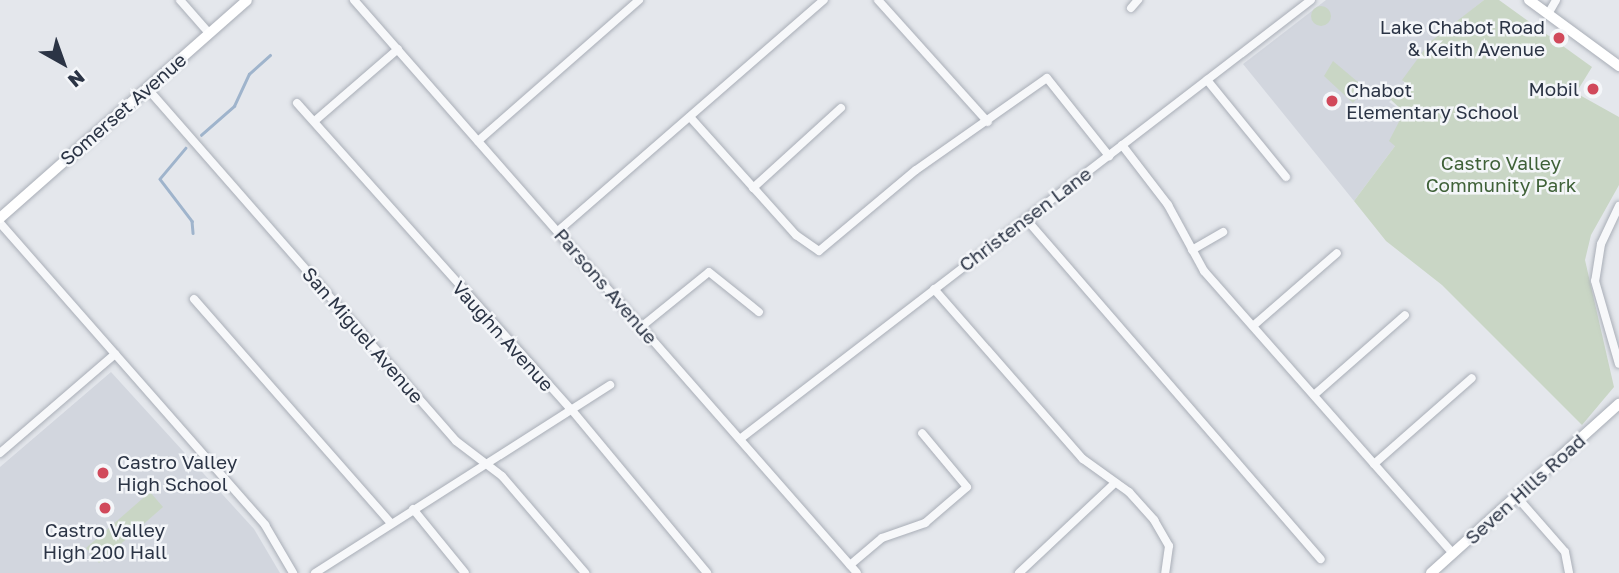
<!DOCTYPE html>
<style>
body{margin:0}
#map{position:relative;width:1619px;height:573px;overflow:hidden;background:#e4e7ec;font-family:"Golos Text",sans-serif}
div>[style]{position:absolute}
.built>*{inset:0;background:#d2d6de}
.green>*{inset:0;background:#c9d6c5}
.round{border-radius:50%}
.stream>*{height:2.5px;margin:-1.25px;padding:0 1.25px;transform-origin:1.25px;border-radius:1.25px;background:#9fb4cc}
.roads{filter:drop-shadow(0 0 2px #a9aeb7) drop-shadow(0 0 2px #a9aeb7)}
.street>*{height:8px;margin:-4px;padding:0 4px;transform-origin:4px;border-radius:4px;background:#f7f8fa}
.secondary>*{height:10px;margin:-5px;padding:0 5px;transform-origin:5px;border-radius:5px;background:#fff}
.dots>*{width:19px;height:19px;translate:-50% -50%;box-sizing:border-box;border:4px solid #f4f6f9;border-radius:50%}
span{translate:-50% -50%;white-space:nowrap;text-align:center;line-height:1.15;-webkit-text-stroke:5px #f4f6f9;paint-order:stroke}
.poi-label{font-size:19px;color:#2b3445}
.right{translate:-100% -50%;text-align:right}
.left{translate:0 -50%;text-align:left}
.street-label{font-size:19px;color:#2b3445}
.park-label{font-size:19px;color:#3f6138}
.north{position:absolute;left:28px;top:28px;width:70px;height:70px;-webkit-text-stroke:5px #f4f6f9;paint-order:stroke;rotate:140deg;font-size:19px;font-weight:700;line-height:28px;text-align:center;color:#2b3445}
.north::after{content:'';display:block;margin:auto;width:24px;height:32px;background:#2b3445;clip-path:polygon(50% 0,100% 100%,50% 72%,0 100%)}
</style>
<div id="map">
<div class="built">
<div style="clip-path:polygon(1326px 0,1484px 0,1431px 43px,1403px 81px,1408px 85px,1389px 102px,1404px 112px,1395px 146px,1354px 201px,1243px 64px)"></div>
<div style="clip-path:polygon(111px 372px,254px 529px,280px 573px,0 573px,0 467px)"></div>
</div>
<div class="green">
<div style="clip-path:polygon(1484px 0,1499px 0,1592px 67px,1576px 93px,1619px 117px,1619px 185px,1591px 235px,1585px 260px,1614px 387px,1582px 425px,1442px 285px,1386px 241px,1354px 201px,1395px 146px,1389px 141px,1404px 112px,1390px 99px,1408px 85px,1402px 80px,1430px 42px)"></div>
<div class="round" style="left:1311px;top:6px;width:20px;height:20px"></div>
<div style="clip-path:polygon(1333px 61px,1365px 88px,1353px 103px,1324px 76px)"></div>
<div style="clip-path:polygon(150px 492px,163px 507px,99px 563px,86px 548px)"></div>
</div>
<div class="stream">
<div style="left:201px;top:135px;width:44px;rotate:-41.3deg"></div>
<div style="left:234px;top:106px;width:35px;rotate:-65deg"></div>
<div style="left:249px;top:74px;width:28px;rotate:-42deg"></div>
<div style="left:186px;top:148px;width:40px;rotate:130deg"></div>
<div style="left:160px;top:179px;width:53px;rotate:52.7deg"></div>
<div style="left:192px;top:221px;width:12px;rotate:85deg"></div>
</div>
<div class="roads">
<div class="street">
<div style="left:180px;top:0;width:44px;rotate:48.7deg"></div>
<div style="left:354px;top:0;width:762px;rotate:48.72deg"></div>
<div style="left:878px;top:0;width:164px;rotate:48deg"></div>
<div style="left:1131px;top:8px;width:11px;rotate:-49deg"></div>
<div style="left:1548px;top:14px;width:16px;rotate:-60deg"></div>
<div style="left:1207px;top:80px;width:125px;rotate:50.8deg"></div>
<div style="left:147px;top:88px;width:469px;rotate:48.8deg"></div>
<div style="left:456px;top:441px;width:58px;rotate:37.3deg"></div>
<div style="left:502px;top:476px;width:128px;rotate:49.4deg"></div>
<div style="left:297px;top:103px;width:411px;rotate:48.2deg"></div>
<div style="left:571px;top:409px;width:213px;rotate:50.3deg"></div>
<div style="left:690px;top:117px;width:159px;rotate:48.1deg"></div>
<div style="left:796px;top:235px;width:28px;rotate:35deg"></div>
<div style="left:819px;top:251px;width:126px;rotate:-39.9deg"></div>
<div style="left:916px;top:170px;width:160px;rotate:-35.1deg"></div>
<div style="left:1047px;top:78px;width:100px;rotate:51.5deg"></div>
<div style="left:317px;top:119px;width:107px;rotate:-40.8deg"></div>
<div style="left:478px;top:141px;width:214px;rotate:-41.2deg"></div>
<div style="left:1122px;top:145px;width:76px;rotate:52.5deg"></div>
<div style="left:1168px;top:205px;width:75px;rotate:61.4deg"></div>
<div style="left:1204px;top:271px;width:376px;rotate:48.6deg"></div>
<div style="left:753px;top:188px;width:119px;rotate:-42.3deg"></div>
<div style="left:1619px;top:206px;width:42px;rotate:115.3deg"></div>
<div style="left:1601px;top:244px;width:37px;rotate:99deg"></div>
<div style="left:1595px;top:281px;width:86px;rotate:73.9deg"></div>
<div style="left:1026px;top:219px;width:450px;rotate:49.1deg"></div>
<div style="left:0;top:223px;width:402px;rotate:48.7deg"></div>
<div style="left:265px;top:525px;width:56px;rotate:59.7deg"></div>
<div style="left:558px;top:231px;width:352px;rotate:-41deg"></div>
<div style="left:1192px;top:250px;width:36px;rotate:-30deg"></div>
<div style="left:934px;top:289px;width:226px;rotate:48.8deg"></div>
<div style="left:1083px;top:459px;width:57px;rotate:35.7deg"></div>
<div style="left:1129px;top:492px;width:38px;rotate:48deg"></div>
<div style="left:1154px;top:520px;width:30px;rotate:60deg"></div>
<div style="left:1169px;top:546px;width:27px;rotate:98deg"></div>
<div style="left:194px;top:299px;width:298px;rotate:48.7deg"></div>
<div style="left:1253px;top:326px;width:111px;rotate:-41deg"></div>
<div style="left:641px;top:327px;width:87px;rotate:-39deg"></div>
<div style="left:709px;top:272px;width:64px;rotate:38.7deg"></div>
<div style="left:1314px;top:395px;width:121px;rotate:-41.3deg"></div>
<div style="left:740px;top:439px;width:720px;rotate:-37.55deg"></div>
<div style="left:0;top:453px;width:152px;rotate:-40.7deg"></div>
<div style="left:1374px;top:464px;width:130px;rotate:-41.3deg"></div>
<div style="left:1516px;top:496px;width:74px;rotate:48.8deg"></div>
<div style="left:1565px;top:552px;width:21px;rotate:79deg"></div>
<div style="left:413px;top:509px;width:82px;rotate:50.9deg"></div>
<div style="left:850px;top:565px;width:42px;rotate:-40.2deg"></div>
<div style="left:882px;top:538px;width:46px;rotate:-19.2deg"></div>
<div style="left:925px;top:523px;width:55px;rotate:-40.6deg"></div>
<div style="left:967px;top:487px;width:70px;rotate:-129.8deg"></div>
<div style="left:315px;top:573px;width:350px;rotate:-32.5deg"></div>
<div style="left:1019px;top:573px;width:132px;rotate:-43.2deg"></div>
</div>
<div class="secondary">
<div style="left:1529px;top:0;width:112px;rotate:36.3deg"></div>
<div style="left:0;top:218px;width:329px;rotate:-41.4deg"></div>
<div style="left:1431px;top:573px;width:253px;rotate:-42deg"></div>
</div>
</div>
<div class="dots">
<div style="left:1559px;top:38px;background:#d1495b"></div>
<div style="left:1593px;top:89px;background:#d1495b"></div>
<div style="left:1332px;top:101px;background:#d1495b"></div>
<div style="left:103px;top:473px;background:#d1495b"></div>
<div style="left:105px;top:508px;background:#d1495b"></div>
</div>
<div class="poi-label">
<span class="right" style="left:1545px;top:38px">Lake Chabot Road<br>&amp; Keith Avenue</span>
<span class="right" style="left:1579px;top:89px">Mobil</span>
<span class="left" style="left:1346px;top:101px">Chabot<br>Elementary School</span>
<span class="left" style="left:117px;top:473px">Castro Valley<br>High School</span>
<span style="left:105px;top:541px">Castro Valley<br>High 200 Hall</span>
</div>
<div class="street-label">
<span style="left:123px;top:109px;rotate:-41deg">Somerset Avenue</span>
<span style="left:1025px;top:219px;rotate:-37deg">Christensen Lane</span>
<span style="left:606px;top:286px;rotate:49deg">Parsons Avenue</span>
<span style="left:363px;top:335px;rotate:49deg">San Miguel Avenue</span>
<span style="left:503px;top:336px;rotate:48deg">Vaughn Avenue</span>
<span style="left:1525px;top:489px;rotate:-42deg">Seven Hills Road</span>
</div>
<div class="park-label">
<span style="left:1501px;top:174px">Castro Valley<br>Community Park</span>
</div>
<div class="north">N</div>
</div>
